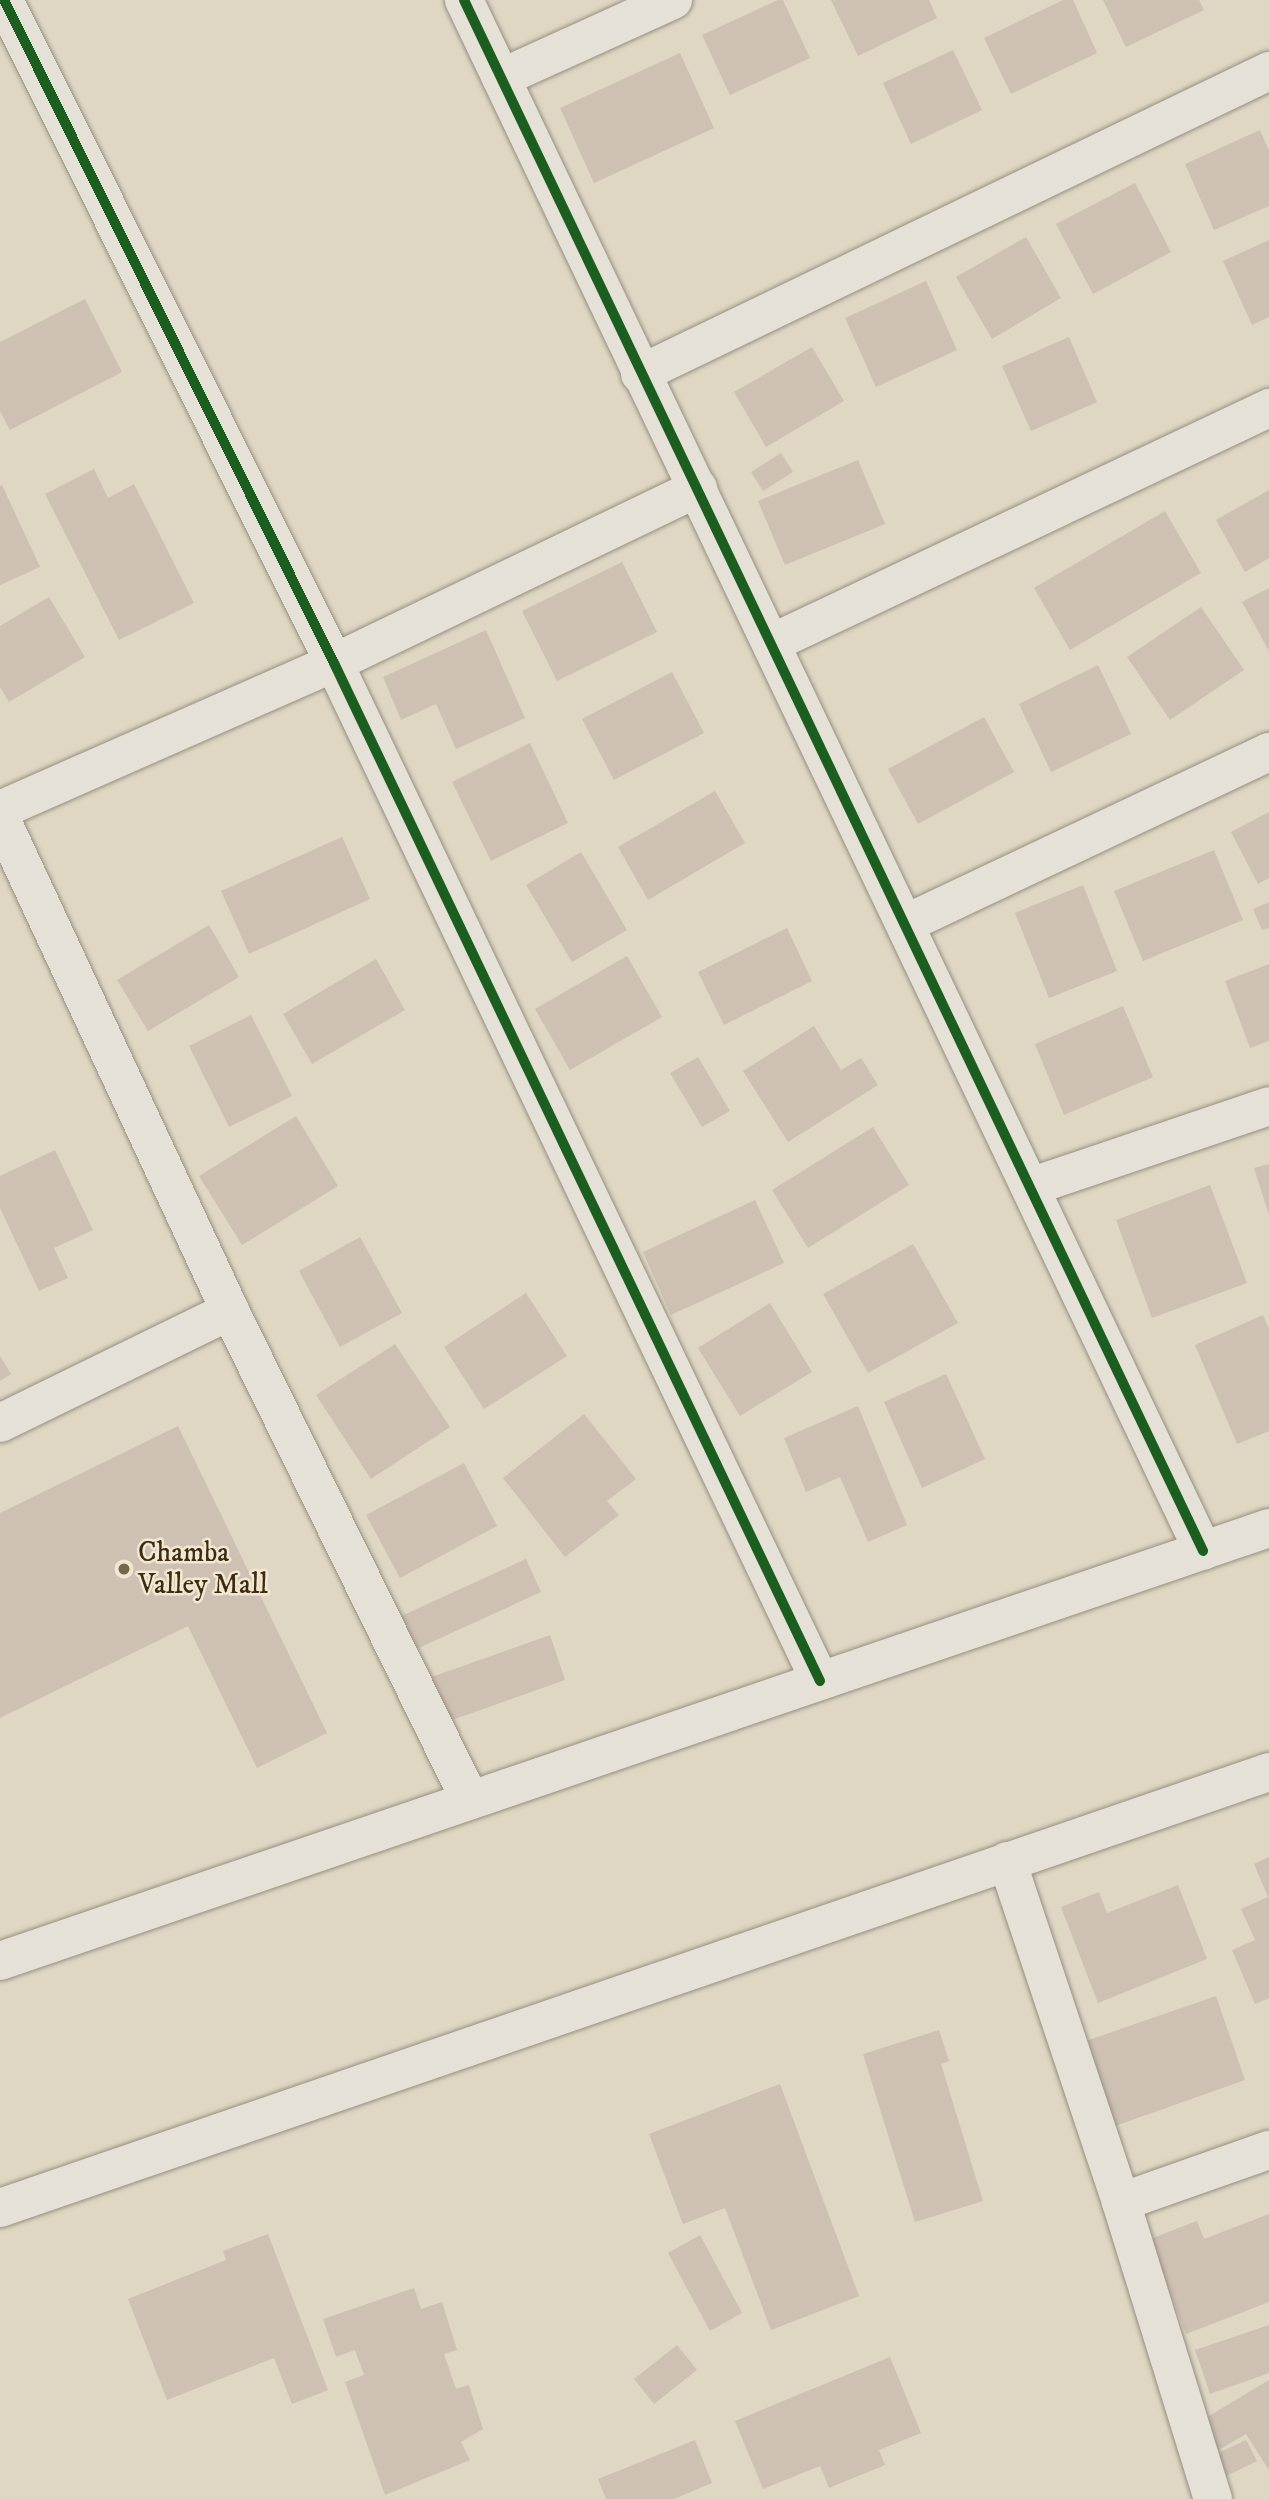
<!DOCTYPE html>
<style>
body{margin:0}
#map{position:relative;width:1269px;height:2499px;overflow:hidden;background:#dfd7c3;font-family:"IM FELL DW Pica",serif}
div>[style]{position:absolute}
.building>*{inset:0;background:#cec0b3}
.roads{filter:drop-shadow(0 0 2px #968f81) drop-shadow(0 0 2px #968f81)}
.street>*{height:38px;margin:-19px;padding:0 19px;transform-origin:19px;border-radius:19px;background:#e6e1d7}
.secondary>*{height:38px;margin:-19px;padding:0 19px;transform-origin:19px;border-radius:19px;background:#e6e1d7}
.cycleway>*{height:10px;margin:-5px;padding:0 5px;transform-origin:5px;border-radius:5px;background:#1b5e20}
.dots>*{width:19px;height:19px;translate:-50% -50%;box-sizing:border-box;border:4px solid #f1e8d1;border-radius:50%}
span{translate:-50% -50%;white-space:nowrap;text-align:center;line-height:1.15;-webkit-text-stroke:5px #f1e8d1;paint-order:stroke}
.poi-label{font-size:28px;color:#3e2a13}
.left{translate:0 -50%;text-align:left}
</style>
<div id="map">
<div class="building">
<div style="clip-path:polygon(778px 0,783px 0,810px 58px,730px 95px,702px 35px)"></div>
<div style="clip-path:polygon(831px 0,929px 0,937px 18px,858px 56px)"></div>
<div style="clip-path:polygon(1063px 0,1073px 0,1097px 53px,1011px 94px,984px 38px)"></div>
<div style="clip-path:polygon(1103px 0,1199px 0,1204px 10px,1126px 47px)"></div>
<div style="clip-path:polygon(953px 50px,982px 110px,911px 144px,883px 83px)"></div>
<div style="clip-path:polygon(680px 53px,714px 128px,594px 183px,560px 108px)"></div>
<div style="clip-path:polygon(1260px 130px,1269px 151px,1269px 206px,1214px 230px,1185px 164px)"></div>
<div style="clip-path:polygon(1135px 183px,1171px 252px,1093px 294px,1056px 224px)"></div>
<div style="clip-path:polygon(1026px 237px,1061px 298px,992px 339px,956px 277px)"></div>
<div style="clip-path:polygon(1269px 240px,1269px 317px,1252px 325px,1223px 261px)"></div>
<div style="clip-path:polygon(926px 281px,957px 350px,876px 387px,845px 318px)"></div>
<div style="clip-path:polygon(85px 299px,122px 372px,10px 430px,0 411px,0 342px)"></div>
<div style="clip-path:polygon(1069px 337px,1097px 402px,1031px 431px,1002px 366px)"></div>
<div style="clip-path:polygon(812px 347px,844px 401px,766px 447px,734px 392px)"></div>
<div style="clip-path:polygon(781px 453px,793px 472px,763px 491px,751px 472px)"></div>
<div style="clip-path:polygon(858px 460px,885px 524px,785px 565px,758px 501px)"></div>
<div style="clip-path:polygon(94px 469px,108px 498px,134px 484px,194px 603px,119px 640px,45px 494px)"></div>
<div style="clip-path:polygon(2px 485px,40px 567px,0 585px,0 486px)"></div>
<div style="clip-path:polygon(1269px 490px,1269px 558px,1245px 572px,1216px 520px)"></div>
<div style="clip-path:polygon(1165px 511px,1201px 573px,1070px 650px,1034px 588px)"></div>
<div style="clip-path:polygon(622px 562px,657px 632px,557px 681px,522px 611px)"></div>
<div style="clip-path:polygon(1269px 588px,1269px 651px,1242px 602px)"></div>
<div style="clip-path:polygon(49px 597px,85px 657px,9px 702px,0 687px,0 626px)"></div>
<div style="clip-path:polygon(1201px 607px,1244px 670px,1170px 720px,1127px 657px)"></div>
<div style="clip-path:polygon(486px 630px,525px 718px,456px 749px,436px 704px,401px 720px,383px 677px)"></div>
<div style="clip-path:polygon(1098px 665px,1131px 734px,1051px 772px,1019px 704px)"></div>
<div style="clip-path:polygon(672px 672px,704px 733px,614px 780px,582px 719px)"></div>
<div style="clip-path:polygon(984px 717px,1014px 772px,918px 824px,888px 769px)"></div>
<div style="clip-path:polygon(530px 743px,568px 823px,491px 861px,452px 782px)"></div>
<div style="clip-path:polygon(715px 791px,745px 843px,648px 900px,618px 847px)"></div>
<div style="clip-path:polygon(1269px 812px,1269px 878px,1258px 884px,1231px 832px)"></div>
<div style="clip-path:polygon(342px 837px,370px 899px,249px 954px,221px 891px)"></div>
<div style="clip-path:polygon(1214px 850px,1243px 920px,1143px 961px,1114px 891px)"></div>
<div style="clip-path:polygon(581px 852px,627px 930px,572px 962px,526px 885px)"></div>
<div style="clip-path:polygon(1083px 885px,1117px 971px,1049px 998px,1015px 913px)"></div>
<div style="clip-path:polygon(1269px 902px,1269px 928px,1262px 930px,1253px 909px)"></div>
<div style="clip-path:polygon(209px 925px,239px 977px,148px 1031px,117px 980px)"></div>
<div style="clip-path:polygon(787px 928px,812px 981px,724px 1025px,698px 972px)"></div>
<div style="clip-path:polygon(627px 956px,662px 1017px,570px 1070px,535px 1009px)"></div>
<div style="clip-path:polygon(376px 959px,405px 1010px,312px 1064px,283px 1014px)"></div>
<div style="clip-path:polygon(1269px 964px,1269px 1041px,1250px 1048px,1225px 981px)"></div>
<div style="clip-path:polygon(1123px 1006px,1153px 1077px,1064px 1115px,1035px 1044px)"></div>
<div style="clip-path:polygon(251px 1015px,292px 1096px,229px 1127px,189px 1046px)"></div>
<div style="clip-path:polygon(814px 1026px,841px 1070px,861px 1058px,878px 1085px,788px 1142px,743px 1071px)"></div>
<div style="clip-path:polygon(698px 1057px,730px 1111px,702px 1127px,670px 1073px)"></div>
<div style="clip-path:polygon(296px 1116px,338px 1186px,242px 1245px,199px 1176px)"></div>
<div style="clip-path:polygon(873px 1127px,909px 1185px,808px 1248px,772px 1190px)"></div>
<div style="clip-path:polygon(55px 1150px,93px 1230px,54px 1248px,68px 1278px,39px 1291px,0 1208px,0 1176px)"></div>
<div style="clip-path:polygon(1269px 1164px,1269px 1212px,1268px 1212px,1254px 1168px)"></div>
<div style="clip-path:polygon(1210px 1185px,1247px 1283px,1152px 1318px,1116px 1220px)"></div>
<div style="clip-path:polygon(755px 1200px,784px 1263px,671px 1315px,643px 1252px)"></div>
<div style="clip-path:polygon(360px 1237px,402px 1313px,340px 1347px,299px 1271px)"></div>
<div style="clip-path:polygon(913px 1244px,958px 1323px,868px 1373px,823px 1294px)"></div>
<div style="clip-path:polygon(526px 1293px,567px 1356px,484px 1409px,444px 1347px)"></div>
<div style="clip-path:polygon(770px 1303px,812px 1372px,740px 1416px,698px 1348px)"></div>
<div style="clip-path:polygon(1263px 1315px,1269px 1329px,1269px 1431px,1237px 1444px,1195px 1345px)"></div>
<div style="clip-path:polygon(395px 1344px,450px 1427px,371px 1479px,316px 1395px)"></div>
<div style="clip-path:polygon(0 1356px,11px 1374px,0 1381px)"></div>
<div style="clip-path:polygon(946px 1374px,985px 1459px,922px 1488px,884px 1402px)"></div>
<div style="clip-path:polygon(858px 1406px,907px 1525px,868px 1542px,840px 1477px,806px 1492px,784px 1438px)"></div>
<div style="clip-path:polygon(584px 1414px,636px 1479px,607px 1501px,619px 1515px,565px 1557px,503px 1478px)"></div>
<div style="clip-path:polygon(178px 1426px,327px 1733px,257px 1768px,188px 1626px,0 1718px,0 1513px)"></div>
<div style="clip-path:polygon(464px 1463px,497px 1526px,400px 1578px,366px 1515px)"></div>
<div style="clip-path:polygon(526px 1559px,541px 1592px,410px 1652px,395px 1619px)"></div>
<div style="clip-path:polygon(550px 1635px,565px 1680px,441px 1724px,426px 1679px)"></div>
<div style="clip-path:polygon(1269px 1857px,1269px 1998px,1255px 2004px,1232px 1950px,1255px 1940px,1241px 1909px,1268px 1897px,1254px 1864px)"></div>
<div style="clip-path:polygon(1178px 1885px,1207px 1959px,1098px 2003px,1061px 1907px,1099px 1892px,1107px 1913px)"></div>
<div style="clip-path:polygon(1216px 1996px,1245px 2080px,1115px 2126px,1086px 2041px)"></div>
<div style="clip-path:polygon(939px 2030px,949px 2061px,941px 2064px,983px 2201px,915px 2222px,863px 2054px)"></div>
<div style="clip-path:polygon(780px 2084px,859px 2296px,771px 2330px,725px 2208px,683px 2224px,649px 2134px)"></div>
<div style="clip-path:polygon(1269px 2214px,1269px 2302px,1186px 2334px,1150px 2239px,1197px 2221px,1204px 2239px)"></div>
<div style="clip-path:polygon(268px 2234px,328px 2390px,292px 2404px,274px 2358px,167px 2400px,128px 2299px,226px 2260px,223px 2251px)"></div>
<div style="clip-path:polygon(700px 2235px,742px 2313px,710px 2331px,668px 2253px)"></div>
<div style="clip-path:polygon(414px 2288px,421px 2309px,442px 2302px,457px 2350px,444px 2354px,456px 2389px,469px 2385px,483px 2429px,461px 2442px,470px 2460px,385px 2495px,345px 2382px,364px 2375px,355px 2350px,336px 2357px,323px 2319px)"></div>
<div style="clip-path:polygon(1269px 2325px,1269px 2373px,1210px 2394px,1195px 2350px)"></div>
<div style="clip-path:polygon(677px 2345px,697px 2370px,654px 2404px,634px 2379px)"></div>
<div style="clip-path:polygon(890px 2357px,921px 2433px,879px 2450px,885px 2465px,829px 2488px,820px 2466px,763px 2489px,735px 2421px)"></div>
<div style="clip-path:polygon(1269px 2380px,1269px 2470px,1246px 2434px,1212px 2454px,1194px 2425px)"></div>
<div style="clip-path:polygon(695px 2440px,712px 2483px,674px 2499px,606px 2499px,598px 2479px)"></div>
<div style="clip-path:polygon(1246px 2440px,1257px 2461px,1226px 2476px,1216px 2454px)"></div>
</div>
<div class="roads">
<div class="street">
<div style="left:4px;top:0;width:741px;rotate:63.54deg"></div>
<div style="left:334px;top:663px;width:1128px;rotate:64.48deg"></div>
<div style="left:464px;top:0;width:1718px;rotate:64.52deg"></div>
<div style="left:501px;top:78px;width:189px;rotate:-24.4deg"></div>
<div style="left:640px;top:374px;width:698px;rotate:-25.72deg"></div>
<div style="left:774px;top:642px;width:548px;rotate:-25.3deg"></div>
<div style="left:0;top:810px;width:365px;rotate:-23.8deg"></div>
<div style="left:334px;top:663px;width:404px;rotate:-25.7deg"></div>
<div style="left:0;top:817px;width:545px;rotate:65.03deg"></div>
<div style="left:230px;top:1311px;width:545px;rotate:63.86deg"></div>
<div style="left:905px;top:924px;width:403px;rotate:-25.3deg"></div>
<div style="left:1030px;top:1187px;width:252px;rotate:-18.7deg"></div>
<div style="left:0;top:1423px;width:256px;rotate:-26deg"></div>
<div style="left:1007px;top:1861px;width:360px;rotate:71.5deg"></div>
<div style="left:1121px;top:2202px;width:311px;rotate:72.8deg"></div>
<div style="left:1121px;top:2202px;width:157px;rotate:-19.4deg"></div>
</div>
<div class="secondary">
<div style="left:0;top:1961px;width:1341px;rotate:-18.84deg"></div>
<div style="left:0;top:2208px;width:1342px;rotate:-18.96deg"></div>
</div>
</div>
<div class="cycleway">
<div style="left:4px;top:0;width:741px;rotate:63.54deg"></div>
<div style="left:334px;top:663px;width:1128px;rotate:64.48deg"></div>
<div style="left:464px;top:0;width:1718px;rotate:64.52deg"></div>
</div>
<div class="dots">
<div style="left:124px;top:1569px;background:#766751"></div>
</div>
<div class="poi-label">
<span class="left" style="left:138px;top:1569px">Chamba<br>Valley Mall</span>
</div>
</div>
